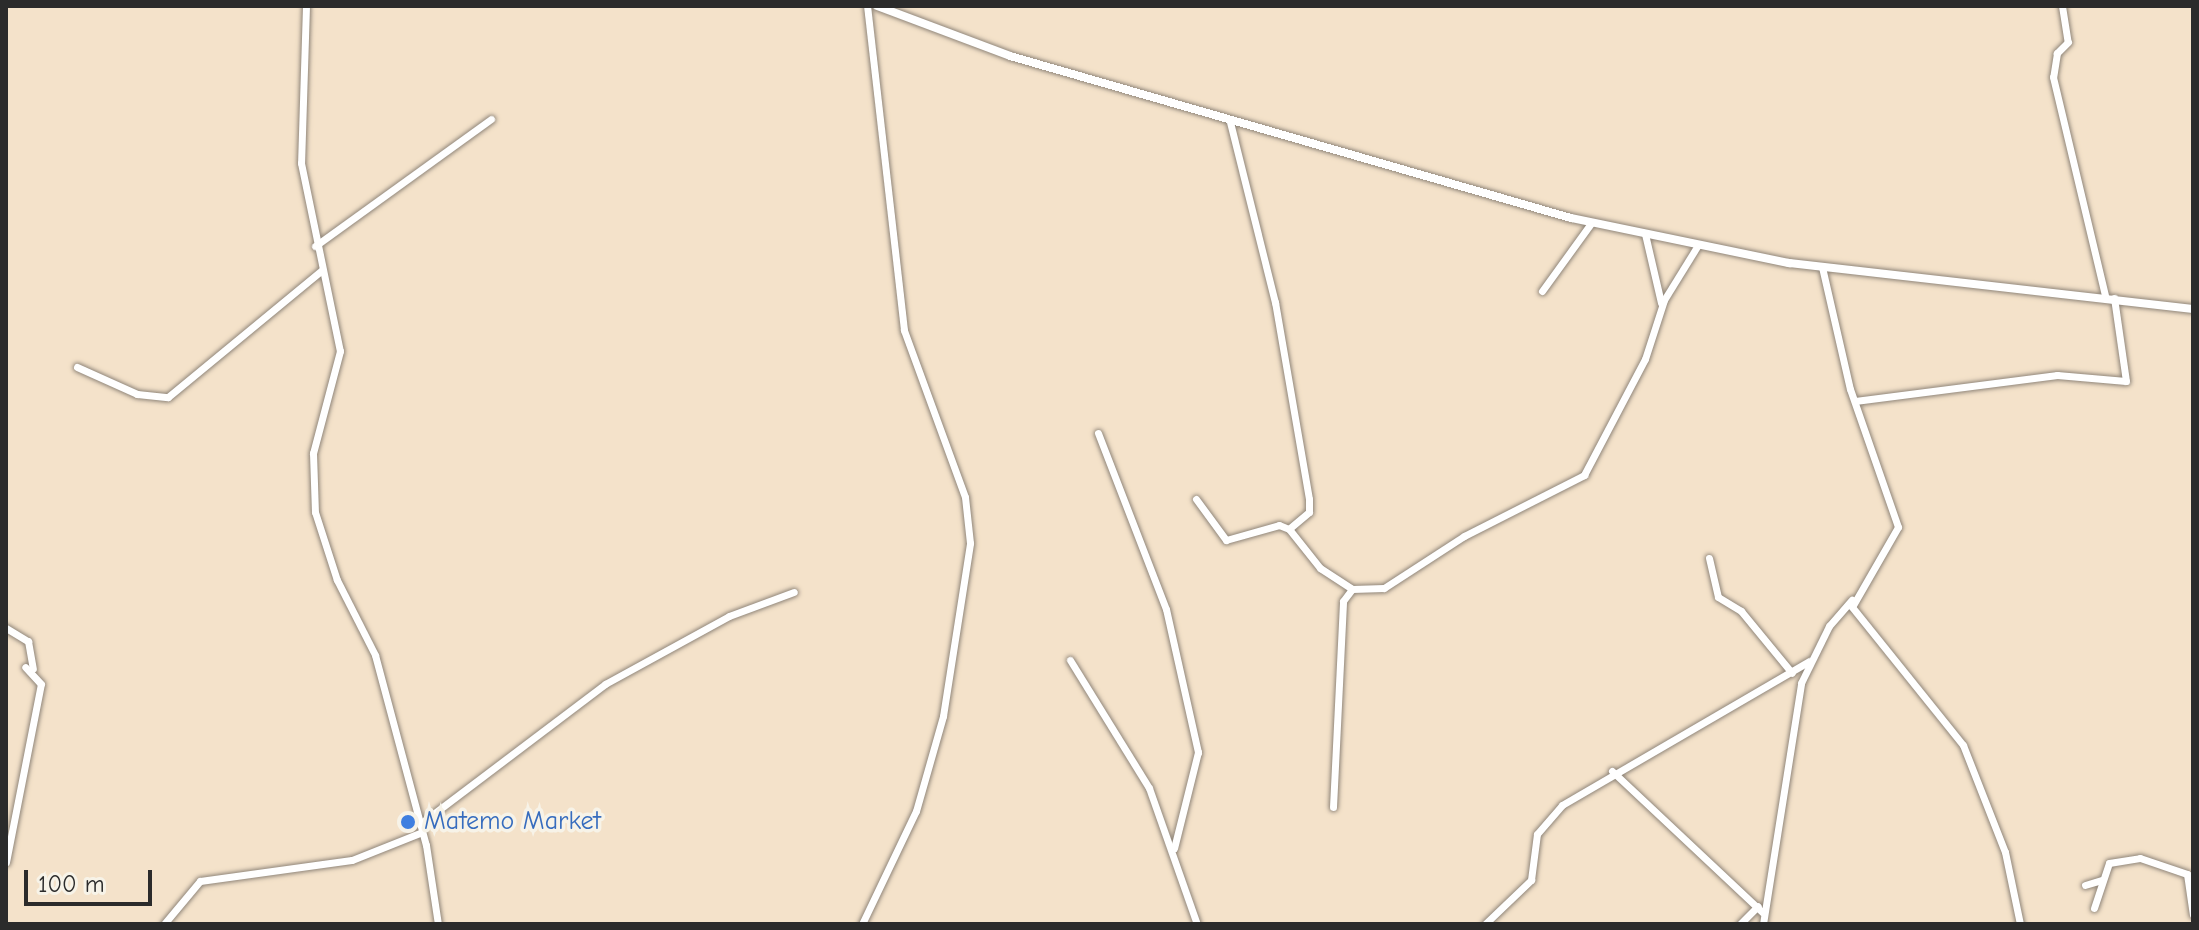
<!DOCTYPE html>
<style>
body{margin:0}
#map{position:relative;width:2199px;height:930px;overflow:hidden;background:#f4e2ca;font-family:"Comic Neue",sans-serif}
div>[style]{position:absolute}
.roads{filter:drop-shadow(0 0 2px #90867a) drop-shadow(0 0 2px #90867a)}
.minor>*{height:7px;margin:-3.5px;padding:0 3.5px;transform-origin:3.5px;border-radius:3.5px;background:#fff}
.tertiary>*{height:8px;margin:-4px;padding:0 4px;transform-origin:4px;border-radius:4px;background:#fff}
.dots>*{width:22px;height:22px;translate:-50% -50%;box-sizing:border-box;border:4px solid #f7f3e8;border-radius:50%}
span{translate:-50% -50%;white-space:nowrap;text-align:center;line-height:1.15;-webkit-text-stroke:7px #f7f3e8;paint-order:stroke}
.shop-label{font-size:26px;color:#366cbe}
.left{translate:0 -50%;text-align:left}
.frame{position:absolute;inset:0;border:8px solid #2b2b2b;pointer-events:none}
.scale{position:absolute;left:24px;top:870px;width:128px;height:36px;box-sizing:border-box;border:4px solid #2b2b2b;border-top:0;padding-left:10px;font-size:24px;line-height:28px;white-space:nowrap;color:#2b2b2b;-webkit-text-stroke:6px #f7f3e8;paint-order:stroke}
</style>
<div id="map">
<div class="roads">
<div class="minor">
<div style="left:306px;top:6px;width:157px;rotate:91.8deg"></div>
<div style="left:301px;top:163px;width:192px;rotate:78.3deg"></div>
<div style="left:340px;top:351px;width:106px;rotate:104.8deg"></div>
<div style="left:313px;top:453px;width:59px;rotate:88.1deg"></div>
<div style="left:315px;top:512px;width:71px;rotate:72.1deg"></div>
<div style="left:337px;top:580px;width:84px;rotate:63.1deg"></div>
<div style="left:375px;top:655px;width:197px;rotate:75deg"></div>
<div style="left:426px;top:845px;width:80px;rotate:81.4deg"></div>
<div style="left:2062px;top:6px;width:36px;rotate:81deg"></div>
<div style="left:2068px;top:42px;width:16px;rotate:135deg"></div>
<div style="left:2057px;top:53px;width:24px;rotate:99deg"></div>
<div style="left:2053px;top:77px;width:225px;rotate:76.6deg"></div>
<div style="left:1230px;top:122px;width:186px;rotate:76deg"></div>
<div style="left:1275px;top:302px;width:200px;rotate:80.2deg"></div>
<div style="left:1309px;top:499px;width:13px;rotate:90deg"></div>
<div style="left:1309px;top:512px;width:26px;rotate:140deg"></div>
<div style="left:1289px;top:529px;width:50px;rotate:51.5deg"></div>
<div style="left:1320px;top:568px;width:38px;rotate:33deg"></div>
<div style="left:1645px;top:234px;width:71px;rotate:76.9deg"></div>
<div style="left:315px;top:246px;width:217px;rotate:-35.8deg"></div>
<div style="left:1822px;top:267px;width:125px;rotate:77.1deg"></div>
<div style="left:1850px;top:389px;width:146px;rotate:70.8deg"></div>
<div style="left:1898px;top:527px;width:92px;rotate:119.9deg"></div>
<div style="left:1852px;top:607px;width:177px;rotate:51.2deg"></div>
<div style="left:1963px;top:745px;width:115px;rotate:68.6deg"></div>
<div style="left:2005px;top:852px;width:74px;rotate:78.2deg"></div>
<div style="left:1542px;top:291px;width:85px;rotate:-54.1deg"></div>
<div style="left:77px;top:367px;width:66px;rotate:24.2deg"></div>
<div style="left:137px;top:394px;width:31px;rotate:6deg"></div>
<div style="left:168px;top:397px;width:200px;rotate:-39.5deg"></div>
<div style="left:1855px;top:401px;width:204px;rotate:-7.3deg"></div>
<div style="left:2057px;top:375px;width:69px;rotate:5deg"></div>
<div style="left:2126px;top:381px;width:84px;rotate:-98.2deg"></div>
<div style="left:1098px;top:433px;width:189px;rotate:68.9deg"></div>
<div style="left:1166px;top:609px;width:147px;rotate:77.4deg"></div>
<div style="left:1198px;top:752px;width:99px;rotate:104deg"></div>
<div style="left:1196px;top:499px;width:51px;rotate:53.8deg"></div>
<div style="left:1226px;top:540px;width:55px;rotate:-15.8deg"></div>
<div style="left:1279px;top:525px;width:11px;rotate:22deg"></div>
<div style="left:1709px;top:558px;width:40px;rotate:77deg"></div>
<div style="left:1718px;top:597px;width:27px;rotate:31deg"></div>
<div style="left:1741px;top:611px;width:80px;rotate:50.6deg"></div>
<div style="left:6px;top:628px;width:26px;rotate:31deg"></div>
<div style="left:28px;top:641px;width:28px;rotate:80deg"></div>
<div style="left:1070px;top:660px;width:150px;rotate:58.3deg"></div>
<div style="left:1149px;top:788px;width:144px;rotate:70.6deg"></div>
<div style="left:1612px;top:771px;width:207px;rotate:43.2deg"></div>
<div style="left:1333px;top:807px;width:206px;rotate:-87.2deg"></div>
<div style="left:1343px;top:601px;width:15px;rotate:-53deg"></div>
<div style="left:1352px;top:589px;width:32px;rotate:-2deg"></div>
<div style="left:1384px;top:588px;width:95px;rotate:-33deg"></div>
<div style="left:1464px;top:536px;width:135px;rotate:-26.9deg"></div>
<div style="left:1584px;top:475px;width:131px;rotate:-62.3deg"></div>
<div style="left:1645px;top:359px;width:62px;rotate:-72.1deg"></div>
<div style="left:1664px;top:300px;width:65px;rotate:-58.3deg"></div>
<div style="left:420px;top:824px;width:232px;rotate:-37.1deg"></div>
<div style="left:605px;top:684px;width:141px;rotate:-28.7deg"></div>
<div style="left:729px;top:616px;width:69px;rotate:-20.3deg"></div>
<div style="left:6px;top:862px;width:181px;rotate:-78.9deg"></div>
<div style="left:41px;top:684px;width:23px;rotate:-133deg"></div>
<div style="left:2085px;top:885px;width:17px;rotate:-17deg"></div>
<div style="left:2094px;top:908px;width:47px;rotate:-71.6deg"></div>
<div style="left:2109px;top:863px;width:31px;rotate:-9deg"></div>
<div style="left:2140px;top:858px;width:50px;rotate:18.8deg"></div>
<div style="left:2187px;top:874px;width:41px;rotate:81.7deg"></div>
<div style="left:164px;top:924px;width:56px;rotate:-50.1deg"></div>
<div style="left:200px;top:881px;width:153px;rotate:-7.9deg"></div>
<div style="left:352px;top:860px;width:75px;rotate:-21.8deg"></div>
<div style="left:862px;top:924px;width:125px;rotate:-64.5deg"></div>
<div style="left:916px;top:811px;width:99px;rotate:-74.1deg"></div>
<div style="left:943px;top:716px;width:175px;rotate:-81.1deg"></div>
<div style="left:970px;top:543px;width:46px;rotate:-96.2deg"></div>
<div style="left:965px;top:497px;width:178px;rotate:-110.1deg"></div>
<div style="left:904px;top:330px;width:326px;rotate:-96.5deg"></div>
<div style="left:1485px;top:924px;width:64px;rotate:-43.7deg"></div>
<div style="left:1531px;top:880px;width:46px;rotate:-82.6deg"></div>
<div style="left:1537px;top:834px;width:38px;rotate:-49deg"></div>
<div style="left:1562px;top:805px;width:286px;rotate:-30.2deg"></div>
<div style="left:1740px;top:924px;width:25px;rotate:-45deg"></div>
<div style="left:1763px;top:924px;width:244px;rotate:-81deg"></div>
<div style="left:1801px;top:683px;width:64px;rotate:-63.8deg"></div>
<div style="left:1829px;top:626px;width:35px;rotate:-49deg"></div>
</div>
<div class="tertiary">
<div style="left:877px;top:6px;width:142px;rotate:20.6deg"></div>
<div style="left:1010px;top:56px;width:584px;rotate:16.11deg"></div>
<div style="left:1571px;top:218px;width:223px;rotate:11.7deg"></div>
<div style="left:1789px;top:263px;width:407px;rotate:6.5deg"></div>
</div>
</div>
<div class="dots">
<div style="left:408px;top:822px;background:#3f7fe0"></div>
</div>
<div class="shop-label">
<span class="left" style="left:424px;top:822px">Matemo Market</span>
</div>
<div class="frame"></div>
<div class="scale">100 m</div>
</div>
